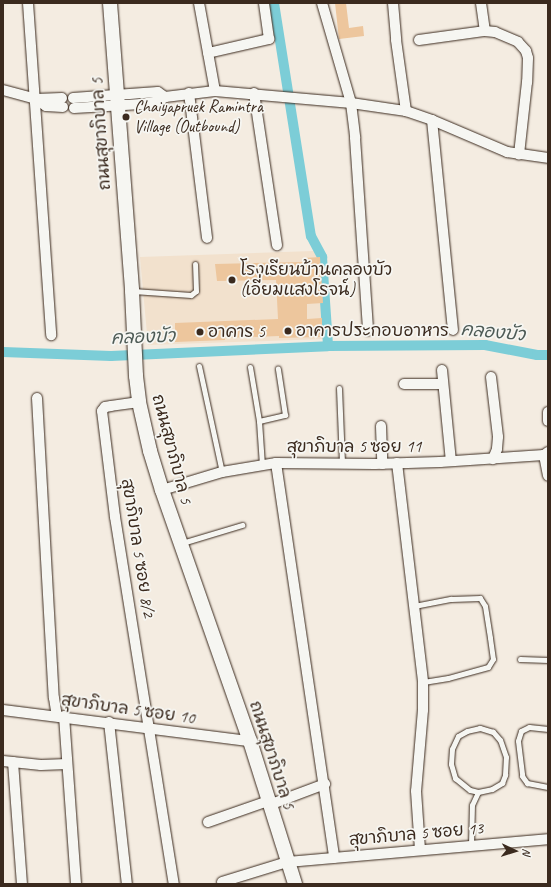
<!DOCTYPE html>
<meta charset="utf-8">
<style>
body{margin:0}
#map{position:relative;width:551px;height:887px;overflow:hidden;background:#f4ece1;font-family:Caveat,"Playpen Sans Thai",sans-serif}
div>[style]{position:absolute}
.built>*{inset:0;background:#f2e1cd}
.canal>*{height:10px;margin:-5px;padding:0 5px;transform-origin:5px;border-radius:5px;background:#7ccdd7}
.building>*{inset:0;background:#edc69d}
.roads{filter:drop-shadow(0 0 1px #3b2a1e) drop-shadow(0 0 1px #3b2a1e)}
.lane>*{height:5px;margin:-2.5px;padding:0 2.5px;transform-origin:2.5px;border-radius:2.5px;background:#f6f6f2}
.street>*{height:10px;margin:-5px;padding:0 5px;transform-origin:5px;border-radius:5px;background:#f6f6f2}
.secondary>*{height:14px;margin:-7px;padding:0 7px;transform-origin:7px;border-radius:7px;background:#f6f6f2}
.dots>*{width:11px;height:11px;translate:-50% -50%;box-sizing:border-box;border:2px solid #f6f6f2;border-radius:50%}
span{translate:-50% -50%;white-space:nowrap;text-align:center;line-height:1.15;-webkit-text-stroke:3.5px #f6f6f2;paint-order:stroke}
.poi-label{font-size:17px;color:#3b2a1e}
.left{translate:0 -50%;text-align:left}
.street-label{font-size:17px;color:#3b2a1e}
.water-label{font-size:18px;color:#4e5b56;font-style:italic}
.frame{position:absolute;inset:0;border:4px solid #3b2a1e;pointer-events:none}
.north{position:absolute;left:495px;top:831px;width:40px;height:40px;-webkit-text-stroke:3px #f6f6f2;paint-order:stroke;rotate:94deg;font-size:11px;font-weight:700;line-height:16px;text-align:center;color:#3b2a1e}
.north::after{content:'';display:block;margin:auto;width:14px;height:18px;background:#3b2a1e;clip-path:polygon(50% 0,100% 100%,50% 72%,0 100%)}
</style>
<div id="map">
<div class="built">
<div style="clip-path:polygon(313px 251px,320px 257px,324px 339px,148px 345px,140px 257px)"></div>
</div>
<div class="canal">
<div style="left:274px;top:3px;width:236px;rotate:81deg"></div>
<div style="left:311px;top:236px;width:24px;rotate:62deg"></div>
<div style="left:322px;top:257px;width:89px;rotate:86.1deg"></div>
<div style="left:3px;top:352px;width:108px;rotate:2.1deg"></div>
<div style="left:111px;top:356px;width:217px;rotate:-2.6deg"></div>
<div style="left:328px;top:346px;width:157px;rotate:-0.4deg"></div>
<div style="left:485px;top:345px;width:53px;rotate:10.9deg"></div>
<div style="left:537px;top:355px;width:11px"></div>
</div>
<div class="building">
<div style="clip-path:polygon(335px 3px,346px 3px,349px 28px,363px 26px,364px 36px,339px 39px)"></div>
<div style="clip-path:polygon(320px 257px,323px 303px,307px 304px,307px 319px,322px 318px,322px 337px,279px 338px,279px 336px,225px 338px,225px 340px,175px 342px,175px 323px,278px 319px,276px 280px,217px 281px,215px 264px,304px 262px,304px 258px)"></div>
</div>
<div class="roads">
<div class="lane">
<div style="left:133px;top:291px;width:58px;rotate:3.9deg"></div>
<div style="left:191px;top:295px;width:6px;rotate:-39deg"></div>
<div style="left:196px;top:291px;width:27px;rotate:-92deg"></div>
<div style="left:199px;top:366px;width:108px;rotate:77.8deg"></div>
<div style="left:250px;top:367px;width:55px;rotate:80.5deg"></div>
<div style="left:259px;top:421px;width:44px;rotate:86.1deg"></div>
<div style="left:339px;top:388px;width:75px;rotate:87.7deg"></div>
<div style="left:259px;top:421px;width:27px;rotate:-13deg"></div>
<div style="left:285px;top:415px;width:47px;rotate:-98.7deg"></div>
<div style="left:182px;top:543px;width:63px;rotate:-16.7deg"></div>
<div style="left:414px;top:606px;width:38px;rotate:-11deg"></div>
<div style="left:451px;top:599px;width:29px;rotate:-2deg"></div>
<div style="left:480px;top:598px;width:9px;rotate:58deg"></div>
<div style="left:485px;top:606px;width:32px;rotate:81deg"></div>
<div style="left:490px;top:638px;width:21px;rotate:82deg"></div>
<div style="left:493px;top:659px;width:9px;rotate:122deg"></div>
<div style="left:488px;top:667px;width:41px;rotate:164.6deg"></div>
<div style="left:448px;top:678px;width:25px;rotate:171deg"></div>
<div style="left:520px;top:659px;width:28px;rotate:2deg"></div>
<div style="left:548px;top:729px;width:19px;rotate:-174deg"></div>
<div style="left:529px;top:727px;width:9px;rotate:153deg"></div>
<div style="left:521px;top:731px;width:10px;rotate:107deg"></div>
<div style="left:518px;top:741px;width:35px;rotate:83deg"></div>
<div style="left:522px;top:776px;width:9px;rotate:54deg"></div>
<div style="left:527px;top:783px;width:21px;rotate:11deg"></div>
<div style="left:471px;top:845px;width:40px;rotate:-88.6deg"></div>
<div style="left:472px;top:805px;width:14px;rotate:-65deg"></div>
<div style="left:478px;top:792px;width:14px;rotate:-12deg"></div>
<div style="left:492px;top:789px;width:12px;rotate:-31deg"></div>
<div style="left:502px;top:783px;width:9px;rotate:-69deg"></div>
<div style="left:505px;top:775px;width:18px;rotate:-87deg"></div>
<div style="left:506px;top:757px;width:18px;rotate:-109deg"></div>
<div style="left:500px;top:740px;width:11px;rotate:-131deg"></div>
<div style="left:493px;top:732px;width:14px;rotate:-163deg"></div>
<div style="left:480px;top:728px;width:13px;rotate:167deg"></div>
<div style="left:467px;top:731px;width:10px;rotate:151deg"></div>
<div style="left:458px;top:736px;width:14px;rotate:115deg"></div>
<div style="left:452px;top:749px;width:15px;rotate:94deg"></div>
<div style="left:451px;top:764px;width:15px;rotate:74deg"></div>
<div style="left:455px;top:778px;width:19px;rotate:39deg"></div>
<div style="left:470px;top:790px;width:8px;rotate:14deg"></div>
</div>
<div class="street">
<div style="left:28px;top:3px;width:333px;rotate:86deg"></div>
<div style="left:199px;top:3px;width:89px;rotate:79.7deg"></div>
<div style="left:322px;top:3px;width:104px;rotate:73.8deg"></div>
<div style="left:351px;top:103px;width:35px;rotate:83deg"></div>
<div style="left:355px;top:138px;width:193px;rotate:86.1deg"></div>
<div style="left:393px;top:3px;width:37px;rotate:85deg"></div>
<div style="left:396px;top:40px;width:72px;rotate:82deg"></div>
<div style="left:481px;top:3px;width:28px;rotate:82deg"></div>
<div style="left:485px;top:31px;width:10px;rotate:6deg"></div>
<div style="left:495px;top:32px;width:25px;rotate:23deg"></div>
<div style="left:518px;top:42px;width:12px;rotate:48deg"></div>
<div style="left:526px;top:51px;width:7px;rotate:74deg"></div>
<div style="left:528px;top:58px;width:24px;rotate:92deg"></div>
<div style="left:527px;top:82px;width:73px;rotate:96.3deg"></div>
<div style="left:419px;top:40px;width:67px;rotate:-7.8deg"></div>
<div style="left:208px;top:53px;width:63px;rotate:-12.9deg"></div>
<div style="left:269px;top:39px;width:36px;rotate:-98deg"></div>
<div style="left:3px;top:90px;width:34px;rotate:15deg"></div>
<div style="left:36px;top:99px;width:12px;rotate:35deg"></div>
<div style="left:46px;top:106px;width:17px;rotate:3deg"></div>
<div style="left:189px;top:93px;width:146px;rotate:82.9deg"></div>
<div style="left:254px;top:93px;width:154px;rotate:81.4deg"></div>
<div style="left:73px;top:98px;width:85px;rotate:-4deg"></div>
<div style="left:158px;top:92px;width:9px;rotate:36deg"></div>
<div style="left:36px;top:99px;width:26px;rotate:-2deg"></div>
<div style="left:74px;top:108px;width:67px;rotate:-3.4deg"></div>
<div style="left:141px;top:104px;width:18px;rotate:-9deg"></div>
<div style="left:159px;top:101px;width:7px;rotate:-34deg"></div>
<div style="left:165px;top:97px;width:50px;rotate:-6.8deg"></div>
<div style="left:215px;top:91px;width:137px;rotate:5deg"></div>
<div style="left:351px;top:103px;width:56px;rotate:8.3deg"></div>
<div style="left:406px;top:111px;width:28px;rotate:19deg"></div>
<div style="left:432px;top:120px;width:82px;rotate:23.1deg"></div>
<div style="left:507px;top:152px;width:41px;rotate:8.3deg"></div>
<div style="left:432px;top:120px;width:211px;rotate:84.3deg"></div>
<div style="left:442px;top:370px;width:91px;rotate:84.4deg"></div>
<div style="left:491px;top:377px;width:60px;rotate:83.3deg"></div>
<div style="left:498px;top:437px;width:12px;rotate:95deg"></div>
<div style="left:497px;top:449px;width:11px;rotate:112deg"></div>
<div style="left:404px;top:384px;width:39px"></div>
<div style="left:37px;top:398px;width:300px;rotate:86.8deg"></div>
<div style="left:54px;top:698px;width:18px;rotate:81deg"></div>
<div style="left:139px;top:402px;width:28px;rotate:172deg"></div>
<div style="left:111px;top:406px;width:6px;rotate:171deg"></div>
<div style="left:105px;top:407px;width:5px;rotate:127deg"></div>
<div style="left:102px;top:411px;width:107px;rotate:83deg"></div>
<div style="left:115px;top:517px;width:372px;rotate:80.9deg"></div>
<div style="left:548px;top:412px;width:9px;rotate:90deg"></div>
<div style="left:381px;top:426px;width:38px;rotate:88deg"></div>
<div style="left:544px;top:455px;width:21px;rotate:79deg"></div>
<div style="left:276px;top:463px;width:399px;rotate:81.6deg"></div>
<div style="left:397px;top:463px;width:221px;rotate:83.2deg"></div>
<div style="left:423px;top:682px;width:28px;rotate:90deg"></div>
<div style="left:423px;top:710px;width:81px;rotate:94.9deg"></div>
<div style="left:416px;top:791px;width:58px;rotate:86.1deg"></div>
<div style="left:162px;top:490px;width:63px;rotate:-16.7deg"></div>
<div style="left:222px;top:472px;width:55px;rotate:-9.5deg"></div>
<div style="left:276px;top:463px;width:99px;rotate:0.6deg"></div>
<div style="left:375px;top:464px;width:65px;rotate:-1.8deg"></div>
<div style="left:440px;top:462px;width:104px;rotate:-3.9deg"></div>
<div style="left:544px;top:455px;width:5px;rotate:-37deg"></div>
<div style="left:3px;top:710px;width:249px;rotate:7.2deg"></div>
<div style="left:64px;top:716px;width:168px;rotate:85.9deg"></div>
<div style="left:109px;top:722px;width:163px;rotate:83.7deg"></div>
<div style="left:3px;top:761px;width:38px;rotate:6deg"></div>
<div style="left:41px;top:765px;width:26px;rotate:-2deg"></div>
<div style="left:13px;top:762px;width:122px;rotate:85.8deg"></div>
<div style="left:269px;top:805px;width:60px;rotate:-20.6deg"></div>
<div style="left:208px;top:822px;width:64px;rotate:-19.3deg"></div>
<div style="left:222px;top:882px;width:68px;rotate:-17.1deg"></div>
<div style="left:287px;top:862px;width:262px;rotate:-5deg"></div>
</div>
<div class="secondary">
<div style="left:110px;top:3px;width:289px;rotate:85.6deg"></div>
<div style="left:132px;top:291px;width:85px;rotate:87.3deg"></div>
<div style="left:136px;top:376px;width:26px;rotate:83deg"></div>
<div style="left:139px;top:402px;width:50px;rotate:77.3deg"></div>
<div style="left:150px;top:451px;width:41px;rotate:72.9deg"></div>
<div style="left:162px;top:490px;width:266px;rotate:70.7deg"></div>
<div style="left:250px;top:741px;width:150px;rotate:72.5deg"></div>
</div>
</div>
<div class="dots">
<div style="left:126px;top:117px;background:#3b2a1e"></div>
<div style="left:232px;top:280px;background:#3b2a1e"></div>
<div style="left:288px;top:331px;background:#3b2a1e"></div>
<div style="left:200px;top:332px;background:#3b2a1e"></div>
</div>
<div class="poi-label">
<span class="left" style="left:134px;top:117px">Chaiyapruek Ramintra<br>Village (Outbound)</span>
<span class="left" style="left:240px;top:280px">โรงเรียนบ้านคลองบัว<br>(เอี่ยมแสงโรจน์)</span>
<span class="left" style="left:296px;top:331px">อาคารประกอบอาหาร</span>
<span class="left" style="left:208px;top:332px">อาคาร 5</span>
</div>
<div class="street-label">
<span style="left:101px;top:134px;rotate:-94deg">ถนนสุขาภิบาล 5</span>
<span style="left:354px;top:447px">สุขาภิบาล 5 ซอย 11</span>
<span style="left:172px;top:449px;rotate:75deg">ถนนสุขาภิบาล 5</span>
<span style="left:138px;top:548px;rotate:81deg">สุขาภิบาล 5 ซอย 8/2</span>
<span style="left:128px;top:709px;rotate:8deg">สุขาภิบาล 5 ซอย 10</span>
<span style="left:272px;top:755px;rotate:72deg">ถนนสุขาภิบาล 5</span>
<span style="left:416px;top:834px;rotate:-5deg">สุขาภิบาล 5 ซอย 13</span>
</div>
<div class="water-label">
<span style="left:493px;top:332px;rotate:5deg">คลองบัว</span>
<span style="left:143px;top:337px;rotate:-2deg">คลองบัว</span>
</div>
<div class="frame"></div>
<div class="north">N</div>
</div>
